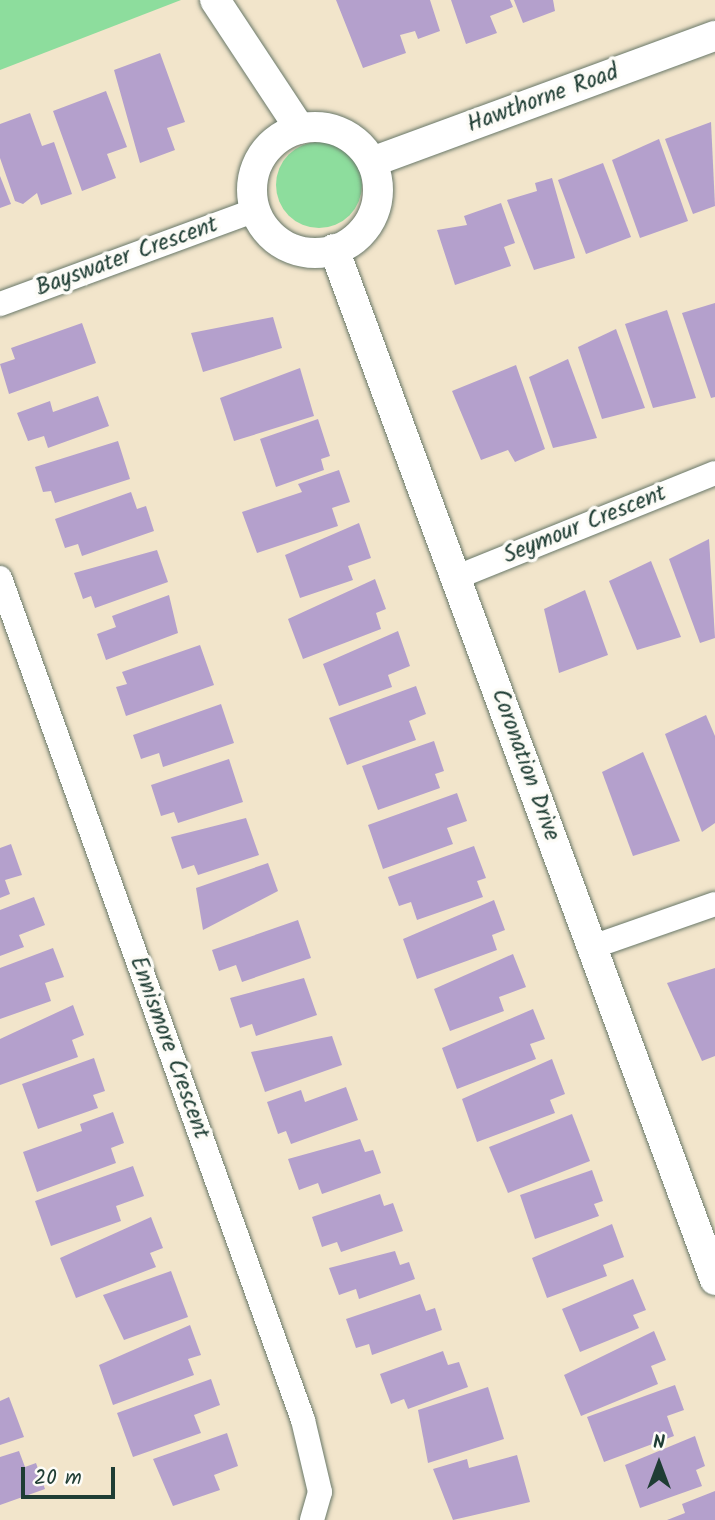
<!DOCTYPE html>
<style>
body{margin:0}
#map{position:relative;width:715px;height:1520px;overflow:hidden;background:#f2e5cb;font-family:Kalam,sans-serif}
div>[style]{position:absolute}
.green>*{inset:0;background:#8ddd9d}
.round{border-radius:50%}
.building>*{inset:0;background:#b4a0cc}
.roads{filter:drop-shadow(0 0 2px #697869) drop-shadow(0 0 2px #697869)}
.minor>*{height:24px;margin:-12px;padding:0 12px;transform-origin:12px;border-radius:12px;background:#fff}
.tertiary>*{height:30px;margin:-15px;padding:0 15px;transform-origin:15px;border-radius:15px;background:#fff}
.tertiary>.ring{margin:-15px;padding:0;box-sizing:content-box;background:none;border:30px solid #fff;border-radius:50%}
span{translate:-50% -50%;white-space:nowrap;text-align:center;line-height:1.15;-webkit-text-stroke:7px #fdfcf7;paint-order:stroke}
.street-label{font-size:23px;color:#1f3d34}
.north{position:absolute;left:624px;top:1429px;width:70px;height:70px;-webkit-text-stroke:5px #fdfcf7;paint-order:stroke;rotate:0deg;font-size:19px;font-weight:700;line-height:28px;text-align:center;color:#1f3d34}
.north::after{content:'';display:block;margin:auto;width:24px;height:32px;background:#1f3d34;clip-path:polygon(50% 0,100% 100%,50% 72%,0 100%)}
.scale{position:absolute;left:21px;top:1467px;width:94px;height:32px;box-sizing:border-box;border:4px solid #1f3d34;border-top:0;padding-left:9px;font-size:21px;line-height:24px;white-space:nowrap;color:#1f3d34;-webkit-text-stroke:5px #fdfcf7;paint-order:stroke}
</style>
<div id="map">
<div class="green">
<div style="clip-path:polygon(0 0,181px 0,0 70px)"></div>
<div class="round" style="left:276px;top:142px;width:86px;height:86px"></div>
</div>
<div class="building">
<div style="clip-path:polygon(336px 0,430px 0,440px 31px,418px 39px,415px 31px,400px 35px,406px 53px,363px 68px)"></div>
<div style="clip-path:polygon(451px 0,510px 0,513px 7px,490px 16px,497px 33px,466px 44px)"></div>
<div style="clip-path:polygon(514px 0,553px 0,555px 11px,523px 23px)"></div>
<div style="clip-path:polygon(160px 53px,185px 122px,167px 128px,175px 150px,140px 163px,114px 70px)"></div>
<div style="clip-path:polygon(106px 91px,127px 147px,107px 154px,116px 178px,82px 191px,53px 111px)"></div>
<div style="clip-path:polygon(30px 113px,42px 146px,54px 142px,72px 194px,41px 205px,37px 193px,23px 204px,15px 201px,0 158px,0 124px)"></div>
<div style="clip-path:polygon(711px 122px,715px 206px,693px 214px,665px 139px)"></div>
<div style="clip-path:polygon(659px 139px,688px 221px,640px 238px,612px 160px)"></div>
<div style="clip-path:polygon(603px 163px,631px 237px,586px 254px,558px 180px)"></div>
<div style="clip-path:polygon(0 176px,11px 204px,0 208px)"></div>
<div style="clip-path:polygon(552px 178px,575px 258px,534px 270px,507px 200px,537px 191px,535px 183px)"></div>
<div style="clip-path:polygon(501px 203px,515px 243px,504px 247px,511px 266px,455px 285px,437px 230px,467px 225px,464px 216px)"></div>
<div style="clip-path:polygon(715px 303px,715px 397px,711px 398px,682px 313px)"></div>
<div style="clip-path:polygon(667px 310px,696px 398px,653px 408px,625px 324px)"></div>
<div style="clip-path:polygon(273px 317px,282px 348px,203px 372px,191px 333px)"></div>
<div style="clip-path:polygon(82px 323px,96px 363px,9px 394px,0 364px,15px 359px,11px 348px)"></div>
<div style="clip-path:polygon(616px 329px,645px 408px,602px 419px,578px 347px)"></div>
<div style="clip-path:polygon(568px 359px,597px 438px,553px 448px,529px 377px)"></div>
<div style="clip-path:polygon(516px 365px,545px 449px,515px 462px,508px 450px,481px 460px,452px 391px)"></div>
<div style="clip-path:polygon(300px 368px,314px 416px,234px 441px,220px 398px)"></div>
<div style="clip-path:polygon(98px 396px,109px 426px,48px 448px,44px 436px,28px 441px,17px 413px,50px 401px,53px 412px)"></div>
<div style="clip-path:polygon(318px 419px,330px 456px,321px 459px,324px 470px,276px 487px,260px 439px)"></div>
<div style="clip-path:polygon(118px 441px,130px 479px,55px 503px,51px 491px,43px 492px,35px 467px)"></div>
<div style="clip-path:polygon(339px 470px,350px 502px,332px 508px,338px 526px,257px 553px,242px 512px,302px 492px,298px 484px)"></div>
<div style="clip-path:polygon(131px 492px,137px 509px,146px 506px,154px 531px,82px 556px,78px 544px,65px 548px,55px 519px)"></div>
<div style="clip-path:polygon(359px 523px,371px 558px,348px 566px,353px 580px,300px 598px,285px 555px)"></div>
<div style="clip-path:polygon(709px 539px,715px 638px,700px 643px,669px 559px)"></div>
<div style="clip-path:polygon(157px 550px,168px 582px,95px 608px,91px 596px,83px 599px,74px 573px)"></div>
<div style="clip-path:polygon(651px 561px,681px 637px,637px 650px,609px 581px)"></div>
<div style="clip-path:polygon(375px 579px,386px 609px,376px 613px,381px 629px,303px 659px,288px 619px)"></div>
<div style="clip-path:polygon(585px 590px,608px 655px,559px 673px,544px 609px)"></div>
<div style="clip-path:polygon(169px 595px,178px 633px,106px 660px,97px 634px,116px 627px,112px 616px)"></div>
<div style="clip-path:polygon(398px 631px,410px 666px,388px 675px,392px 687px,339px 706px,323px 664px)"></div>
<div style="clip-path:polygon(200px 645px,214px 685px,126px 716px,116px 687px,127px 684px,122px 672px)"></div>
<div style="clip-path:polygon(416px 686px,426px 714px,409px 721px,416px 740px,347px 765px,329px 718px)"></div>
<div style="clip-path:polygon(221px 704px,234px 743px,163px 767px,159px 753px,141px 759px,133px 735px)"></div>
<div style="clip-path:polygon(706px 715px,715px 736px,715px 823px,702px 832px,665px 734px)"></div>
<div style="clip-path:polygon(434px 741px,444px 771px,435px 774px,440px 788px,378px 810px,362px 766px)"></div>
<div style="clip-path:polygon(643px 752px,680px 841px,633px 856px,602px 772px)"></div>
<div style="clip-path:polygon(229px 759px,243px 802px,178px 823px,174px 812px,161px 816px,151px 785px)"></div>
<div style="clip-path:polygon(457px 793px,467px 821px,447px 828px,453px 844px,383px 869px,368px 825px)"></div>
<div style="clip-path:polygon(246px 818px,259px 855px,198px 875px,194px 865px,182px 869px,171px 837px)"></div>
<div style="clip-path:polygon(11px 844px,22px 875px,5px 880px,10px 894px,0 898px,0 848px)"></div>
<div style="clip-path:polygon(474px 846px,486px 878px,477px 881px,483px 897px,417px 920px,411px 902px,399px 906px,388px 877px)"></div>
<div style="clip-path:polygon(268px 863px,278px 891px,203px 930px,196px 888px)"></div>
<div style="clip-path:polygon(34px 897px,45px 925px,19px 935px,24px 947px,0 956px,0 910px)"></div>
<div style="clip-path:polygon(494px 900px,505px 930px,492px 935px,497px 950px,417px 979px,403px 939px)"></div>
<div style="clip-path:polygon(298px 920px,311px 958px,242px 982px,236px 965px,219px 971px,212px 950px)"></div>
<div style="clip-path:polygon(53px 948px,64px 977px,45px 983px,51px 1001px,0 1019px,0 968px)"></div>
<div style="clip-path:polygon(513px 954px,526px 987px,499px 997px,504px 1011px,450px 1031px,434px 989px)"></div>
<div style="clip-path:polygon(715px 968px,715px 1056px,702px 1061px,667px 983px)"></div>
<div style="clip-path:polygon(304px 978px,317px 1015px,256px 1036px,252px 1024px,240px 1028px,230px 998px)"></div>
<div style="clip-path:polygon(73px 1005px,84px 1035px,72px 1040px,78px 1057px,0 1085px,0 1039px)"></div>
<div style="clip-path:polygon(533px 1009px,545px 1039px,530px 1044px,536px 1059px,457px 1089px,442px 1048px)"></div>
<div style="clip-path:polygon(332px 1036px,342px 1065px,265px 1092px,251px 1052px)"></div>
<div style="clip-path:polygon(94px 1058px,105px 1091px,93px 1095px,98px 1108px,38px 1129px,22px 1084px)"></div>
<div style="clip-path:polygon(552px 1059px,565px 1094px,550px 1100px,555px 1113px,477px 1142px,462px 1099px)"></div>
<div style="clip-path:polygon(346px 1087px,358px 1120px,291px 1144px,286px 1131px,278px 1134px,267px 1102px,301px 1090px,305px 1102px)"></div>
<div style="clip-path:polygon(113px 1112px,124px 1143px,111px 1148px,116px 1163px,37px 1192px,23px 1152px,82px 1131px,80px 1124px)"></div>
<div style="clip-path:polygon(572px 1114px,590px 1161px,508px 1193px,489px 1147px)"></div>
<div style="clip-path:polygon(360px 1139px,365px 1152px,373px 1150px,381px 1173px,322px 1194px,318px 1183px,299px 1190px,288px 1159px)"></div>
<div style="clip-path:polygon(133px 1166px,144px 1196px,116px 1206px,121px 1221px,51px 1246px,35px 1201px)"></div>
<div style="clip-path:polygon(592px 1170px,603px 1201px,594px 1204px,599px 1216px,535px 1239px,520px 1195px)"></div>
<div style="clip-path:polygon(380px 1194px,384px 1206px,393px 1203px,403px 1231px,341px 1252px,337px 1242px,322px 1247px,312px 1217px)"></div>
<div style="clip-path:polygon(151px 1217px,163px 1248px,150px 1253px,156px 1267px,76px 1298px,60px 1258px)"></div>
<div style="clip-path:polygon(612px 1224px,624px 1257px,603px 1265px,607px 1276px,547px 1298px,532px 1258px)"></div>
<div style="clip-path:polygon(395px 1251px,400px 1265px,409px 1262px,415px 1279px,359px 1299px,356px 1289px,339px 1295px,329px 1268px)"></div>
<div style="clip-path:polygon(171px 1271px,188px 1317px,124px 1340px,103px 1295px)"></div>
<div style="clip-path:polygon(633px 1279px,646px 1310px,633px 1315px,639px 1328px,580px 1352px,562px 1309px)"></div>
<div style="clip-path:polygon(420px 1294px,426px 1311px,435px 1308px,442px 1330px,372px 1355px,369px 1344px,356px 1348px,346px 1319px)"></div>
<div style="clip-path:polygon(190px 1325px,201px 1355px,188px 1359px,194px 1375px,113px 1405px,99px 1365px)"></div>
<div style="clip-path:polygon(654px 1331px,666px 1360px,651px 1366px,658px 1384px,581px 1416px,564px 1375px)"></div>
<div style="clip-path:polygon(443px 1351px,448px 1365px,459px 1362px,468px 1387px,408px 1409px,404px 1399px,391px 1404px,380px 1374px)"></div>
<div style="clip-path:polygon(211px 1379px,220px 1405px,194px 1415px,201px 1433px,133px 1457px,117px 1413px)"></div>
<div style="clip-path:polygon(675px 1385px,684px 1410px,667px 1416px,674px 1436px,604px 1462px,587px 1417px)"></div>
<div style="clip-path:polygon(488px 1387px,504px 1439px,428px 1463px,418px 1410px)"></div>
<div style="clip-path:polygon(9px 1397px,24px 1437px,0 1445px,0 1401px)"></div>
<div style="clip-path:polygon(227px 1433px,238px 1466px,214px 1475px,220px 1490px,173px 1506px,153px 1459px)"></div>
<div style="clip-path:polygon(695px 1436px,705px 1466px,696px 1470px,702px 1486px,640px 1508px,625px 1465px)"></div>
<div style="clip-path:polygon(19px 1451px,25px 1467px,36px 1463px,45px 1489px,0 1505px,0 1457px)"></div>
<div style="clip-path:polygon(517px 1455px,530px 1502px,453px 1520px,433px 1469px,467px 1459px,469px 1468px)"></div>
<div style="clip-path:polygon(715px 1491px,715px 1520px,667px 1520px,685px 1513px,682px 1504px)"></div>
</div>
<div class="roads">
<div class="minor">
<div style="left:0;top:304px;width:272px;rotate:-20.2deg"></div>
<div style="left:0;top:578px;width:895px;rotate:70.21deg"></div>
<div style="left:303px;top:1420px;width:74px;rotate:76.7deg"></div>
<div style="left:320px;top:1492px;width:29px;rotate:106deg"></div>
<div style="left:455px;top:578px;width:280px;rotate:-22deg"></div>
<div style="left:592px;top:947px;width:130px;rotate:-19.3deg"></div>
</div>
<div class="tertiary">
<div style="left:215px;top:0;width:154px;rotate:56.6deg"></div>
<div class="ring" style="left:252px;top:127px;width:96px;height:96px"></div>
<div style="left:372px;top:162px;width:365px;rotate:-20.2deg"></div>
<div style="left:334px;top:249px;width:1099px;rotate:69.72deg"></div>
</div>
</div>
<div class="street-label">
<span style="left:543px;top:99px;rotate:-20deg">Hawthorne Road</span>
<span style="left:127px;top:257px;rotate:-20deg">Bayswater Crescent</span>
<span style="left:585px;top:525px;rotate:-22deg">Seymour Crescent</span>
<span style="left:525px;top:765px;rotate:70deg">Coronation Drive</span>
<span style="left:169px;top:1048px;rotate:70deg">Ennismore Crescent</span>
</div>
<div class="north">N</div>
<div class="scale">20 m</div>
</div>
